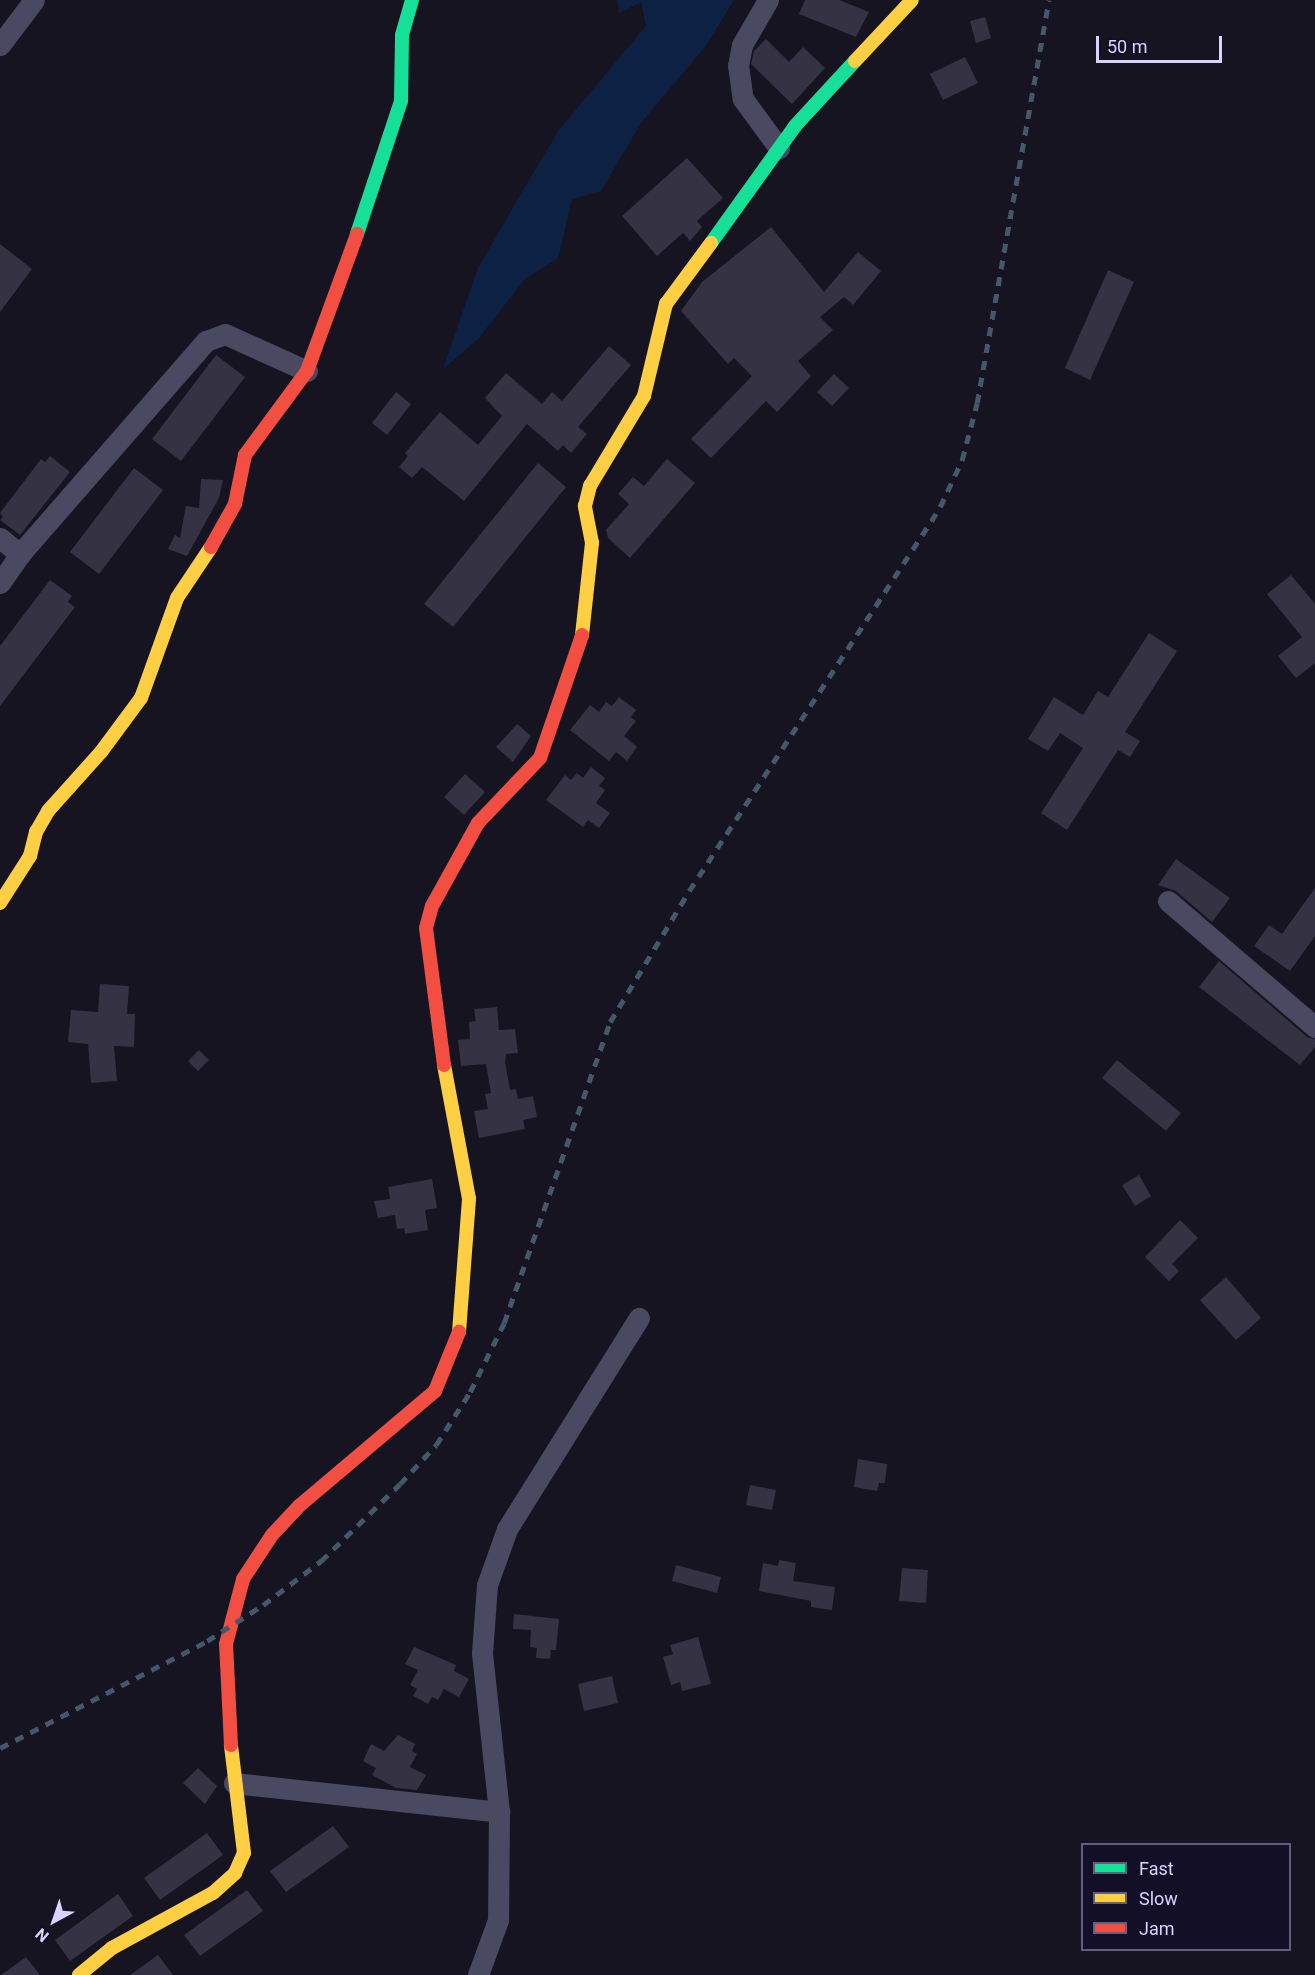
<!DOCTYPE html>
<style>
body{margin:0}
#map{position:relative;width:1315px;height:1975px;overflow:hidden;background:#161421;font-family:Roboto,sans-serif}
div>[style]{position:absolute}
.water>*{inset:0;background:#0d2144}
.building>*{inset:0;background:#343243}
.street>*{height:21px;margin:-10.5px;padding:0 10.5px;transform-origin:10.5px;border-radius:10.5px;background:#4a4962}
.fast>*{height:14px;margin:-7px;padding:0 7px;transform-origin:7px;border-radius:7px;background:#16e098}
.slow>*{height:14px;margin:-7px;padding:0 7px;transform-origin:7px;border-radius:7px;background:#ffcf43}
.jam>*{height:14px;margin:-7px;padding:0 7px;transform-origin:7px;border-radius:7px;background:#f24e42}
.rail>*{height:4.5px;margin-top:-2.25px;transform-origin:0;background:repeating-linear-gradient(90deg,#43596b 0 9px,transparent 0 17px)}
span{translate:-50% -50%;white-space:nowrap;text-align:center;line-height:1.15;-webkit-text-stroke:4.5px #130f26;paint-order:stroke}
.legend{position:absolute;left:1081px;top:1843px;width:210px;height:108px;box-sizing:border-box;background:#130f26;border:2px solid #625e7d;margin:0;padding:8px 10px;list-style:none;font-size:18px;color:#d9d4ff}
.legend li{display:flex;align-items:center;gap:12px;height:30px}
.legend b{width:30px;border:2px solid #625e7d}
.north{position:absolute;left:24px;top:1891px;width:60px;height:60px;-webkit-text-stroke:4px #130f26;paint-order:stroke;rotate:220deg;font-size:16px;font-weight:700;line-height:24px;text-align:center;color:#d9d4ff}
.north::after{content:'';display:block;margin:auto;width:21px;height:27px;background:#d9d4ff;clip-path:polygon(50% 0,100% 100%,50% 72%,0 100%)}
.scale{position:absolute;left:1096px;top:36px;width:126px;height:27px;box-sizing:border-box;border:3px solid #d9d4ff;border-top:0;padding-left:8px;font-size:18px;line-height:21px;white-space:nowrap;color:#d9d4ff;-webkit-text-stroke:4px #130f26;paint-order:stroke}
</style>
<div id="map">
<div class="water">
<div style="clip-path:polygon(617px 0,734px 0,705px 47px,641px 123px,601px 191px,572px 199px,558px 258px,525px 279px,478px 339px,443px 369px,478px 268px,522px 192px,559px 130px,646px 26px,641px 2px,619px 13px)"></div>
</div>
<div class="building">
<div style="clip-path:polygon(805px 0,839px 0,869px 12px,856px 37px,799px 14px)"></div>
<div style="clip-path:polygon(985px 17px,991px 38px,976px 43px,970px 21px)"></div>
<div style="clip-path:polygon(766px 39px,789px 62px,803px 47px,825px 68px,792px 104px,751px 64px,754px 51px)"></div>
<div style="clip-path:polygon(965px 57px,978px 83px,943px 100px,930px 74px)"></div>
<div style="clip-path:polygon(687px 158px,723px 198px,697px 221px,702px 227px,690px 241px,683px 233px,657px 256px,622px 216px)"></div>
<div style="clip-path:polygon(771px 227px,824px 292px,858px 252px,881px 271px,853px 305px,844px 297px,820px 317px,833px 330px,798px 361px,811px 376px,777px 412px,766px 401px,711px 458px,691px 439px,752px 376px,734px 358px,728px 364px,681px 311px,702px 282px)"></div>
<div style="clip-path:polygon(0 244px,32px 269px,0 312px)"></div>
<div style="clip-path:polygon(1108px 270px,1134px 282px,1090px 380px,1065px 368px)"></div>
<div style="clip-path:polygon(609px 346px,631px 365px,578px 427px,587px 434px,571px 453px,563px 445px,558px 451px,527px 424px,464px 501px,422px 467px,412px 478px,399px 467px,408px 456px,405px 453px,440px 412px,478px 445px,502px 416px,485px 398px,506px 373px,542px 404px,552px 392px,562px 401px)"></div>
<div style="clip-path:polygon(216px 355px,245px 377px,181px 461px,152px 439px)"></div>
<div style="clip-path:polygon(834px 374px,849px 388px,832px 406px,817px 392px)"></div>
<div style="clip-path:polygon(396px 392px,411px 404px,387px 435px,372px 423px)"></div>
<div style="clip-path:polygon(50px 456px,70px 472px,20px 535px,0 520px,3px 516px,0 513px,41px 459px,45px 462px)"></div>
<div style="clip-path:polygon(667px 459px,695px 483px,630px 558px,608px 538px,606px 530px,629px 504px,618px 494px,633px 477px,644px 486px)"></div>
<div style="clip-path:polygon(538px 463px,566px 487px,453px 627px,424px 604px)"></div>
<div style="clip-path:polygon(134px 468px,163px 490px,99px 574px,70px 552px)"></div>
<div style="clip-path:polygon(201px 479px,223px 480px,219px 498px,187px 556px,168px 549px,175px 535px,180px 538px,186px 506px,199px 508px)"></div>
<div style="clip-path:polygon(1291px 575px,1315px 604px,1315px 663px,1296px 678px,1278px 656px,1302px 637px,1267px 594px)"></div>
<div style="clip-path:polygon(50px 580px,72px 596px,68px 602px,75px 607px,0 706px,0 646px)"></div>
<div style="clip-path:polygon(1149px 633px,1177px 651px,1125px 732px,1140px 741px,1130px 757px,1118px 750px,1067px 830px,1041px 813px,1083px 748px,1060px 733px,1048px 751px,1028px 739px,1054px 697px,1083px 715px,1098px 691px,1108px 697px)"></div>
<div style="clip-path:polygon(619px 697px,636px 710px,631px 717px,636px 721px,624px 736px,637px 747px,627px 761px,616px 752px,609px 761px,570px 730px,590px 705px,599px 712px,606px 702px,612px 706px)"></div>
<div style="clip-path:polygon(517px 724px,531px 736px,513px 762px,496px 747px)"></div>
<div style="clip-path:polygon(591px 767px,605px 778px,599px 786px,605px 790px,596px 803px,610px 813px,599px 828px,588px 820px,583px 827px,546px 800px,565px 775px,571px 780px,577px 773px,583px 778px)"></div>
<div style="clip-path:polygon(465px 774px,485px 792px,464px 815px,444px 797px)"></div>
<div style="clip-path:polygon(1176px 859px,1230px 898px,1212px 922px,1176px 891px,1158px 885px)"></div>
<div style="clip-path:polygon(1315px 888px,1315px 936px,1290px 971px,1254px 946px,1269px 925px,1282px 934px)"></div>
<div style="clip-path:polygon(1219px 961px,1307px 1037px,1315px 1039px,1315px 1047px,1300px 1065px,1199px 987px)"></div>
<div style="clip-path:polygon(100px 984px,129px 986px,127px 1014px,135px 1014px,134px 1047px,114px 1046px,117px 1081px,91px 1083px,88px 1044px,68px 1042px,71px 1010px,98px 1012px)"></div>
<div style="clip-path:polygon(497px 1007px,499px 1030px,515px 1029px,518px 1053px,506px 1054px,505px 1062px,510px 1090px,516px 1089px,518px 1099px,533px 1096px,537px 1117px,523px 1120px,525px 1129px,479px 1138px,474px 1111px,488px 1109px,485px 1094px,491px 1093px,486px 1064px,461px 1066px,458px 1040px,470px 1039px,469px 1022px,476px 1021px,474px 1009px)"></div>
<div style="clip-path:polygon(199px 1050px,209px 1060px,198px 1071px,188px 1061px)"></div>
<div style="clip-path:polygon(1117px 1060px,1181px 1113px,1166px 1131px,1102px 1078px)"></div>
<div style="clip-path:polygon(1139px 1175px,1151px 1196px,1135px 1206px,1122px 1185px)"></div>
<div style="clip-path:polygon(432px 1179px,437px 1208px,425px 1210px,428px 1230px,405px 1234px,404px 1228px,397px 1229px,395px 1215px,378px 1218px,374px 1201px,390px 1199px,388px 1187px)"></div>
<div style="clip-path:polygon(1180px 1220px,1198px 1238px,1172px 1264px,1179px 1271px,1169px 1281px,1145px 1257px)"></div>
<div style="clip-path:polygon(1226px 1277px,1261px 1318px,1236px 1340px,1200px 1300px)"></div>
<div style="clip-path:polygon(858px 1459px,887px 1464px,885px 1483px,879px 1483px,877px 1491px,854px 1487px)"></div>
<div style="clip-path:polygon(750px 1485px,776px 1490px,772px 1510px,746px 1505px)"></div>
<div style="clip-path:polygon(779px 1560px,796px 1563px,793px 1581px,835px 1587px,832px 1610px,811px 1607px,811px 1601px,759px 1591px,763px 1563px,778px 1566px)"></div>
<div style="clip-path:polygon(676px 1565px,721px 1577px,717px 1593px,672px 1581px)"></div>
<div style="clip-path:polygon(902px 1568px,928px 1570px,926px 1603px,899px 1601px)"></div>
<div style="clip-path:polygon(514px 1614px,559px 1619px,556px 1650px,551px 1650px,550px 1659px,536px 1658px,537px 1648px,530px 1647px,531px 1630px,513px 1629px)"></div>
<div style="clip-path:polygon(698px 1637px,711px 1684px,682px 1691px,680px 1682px,671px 1685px,663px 1657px,673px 1654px,670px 1645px)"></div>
<div style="clip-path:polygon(414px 1647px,456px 1665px,454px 1671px,469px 1679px,459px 1697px,444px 1689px,438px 1700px,432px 1697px,428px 1704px,413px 1696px,417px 1689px,410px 1685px,418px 1670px,405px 1664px)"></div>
<div style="clip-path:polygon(612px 1676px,618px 1703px,584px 1711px,578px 1684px)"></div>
<div style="clip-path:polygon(398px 1735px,415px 1744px,412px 1751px,417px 1754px,410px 1767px,426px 1775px,417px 1790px,396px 1788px,372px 1775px,376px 1768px,363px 1761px,371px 1744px,384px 1751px)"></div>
<div style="clip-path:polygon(198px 1768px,217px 1786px,205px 1804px,183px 1783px)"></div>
<div style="clip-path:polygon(333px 1826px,349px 1847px,286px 1892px,270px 1871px)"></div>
<div style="clip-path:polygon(207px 1833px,223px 1855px,160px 1900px,144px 1878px)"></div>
<div style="clip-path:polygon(247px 1890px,263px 1911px,200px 1956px,184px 1935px)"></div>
<div style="clip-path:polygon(118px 1894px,133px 1916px,70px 1961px,55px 1940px)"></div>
<div style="clip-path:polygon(158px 1955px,173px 1975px,130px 1975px)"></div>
<div style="clip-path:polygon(26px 1957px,40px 1975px,1px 1975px)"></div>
</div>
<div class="street">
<div style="left:768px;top:0;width:52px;rotate:120deg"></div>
<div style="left:742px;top:45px;width:20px;rotate:101deg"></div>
<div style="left:738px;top:65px;width:34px;rotate:82deg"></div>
<div style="left:743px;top:99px;width:61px;rotate:53.7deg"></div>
<div style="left:0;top:45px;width:56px;rotate:-52.9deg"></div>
<div style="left:0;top:538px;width:26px;rotate:39deg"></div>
<div style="left:0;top:583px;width:35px;rotate:-55deg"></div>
<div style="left:20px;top:554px;width:283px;rotate:-48.9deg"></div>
<div style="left:206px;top:341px;width:20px;rotate:-20deg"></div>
<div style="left:225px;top:334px;width:90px;rotate:24.3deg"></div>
<div style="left:1168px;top:901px;width:194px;rotate:40.6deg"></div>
<div style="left:234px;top:1783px;width:267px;rotate:6.2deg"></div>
<div style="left:499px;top:1812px;width:108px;rotate:90.5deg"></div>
<div style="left:498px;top:1920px;width:59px;rotate:110deg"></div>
<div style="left:499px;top:1812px;width:160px;rotate:-96.1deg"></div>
<div style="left:482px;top:1653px;width:68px;rotate:-85.8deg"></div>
<div style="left:487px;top:1585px;width:59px;rotate:-70.3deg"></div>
<div style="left:507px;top:1529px;width:249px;rotate:-58deg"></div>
</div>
<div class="fast">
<div style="left:357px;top:234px;width:140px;rotate:-71.7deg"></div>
<div style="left:401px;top:101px;width:66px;rotate:-89.1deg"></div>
<div style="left:402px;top:35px;width:36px;rotate:-74deg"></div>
<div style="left:711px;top:243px;width:144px;rotate:-54.3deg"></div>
<div style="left:795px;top:126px;width:88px;rotate:-47.3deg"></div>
</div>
<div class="slow">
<div style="left:855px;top:61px;width:83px;rotate:-46.9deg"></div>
<div style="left:582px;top:635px;width:93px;rotate:-83.8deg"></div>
<div style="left:592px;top:543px;width:38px;rotate:-101deg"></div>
<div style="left:585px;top:506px;width:21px;rotate:-76deg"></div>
<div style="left:590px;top:486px;width:105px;rotate:-59deg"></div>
<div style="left:644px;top:396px;width:95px;rotate:-76.6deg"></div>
<div style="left:666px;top:304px;width:76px;rotate:-53.6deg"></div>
<div style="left:0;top:903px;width:56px;rotate:-57.4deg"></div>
<div style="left:30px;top:856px;width:25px;rotate:-76deg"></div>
<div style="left:36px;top:832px;width:24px;rotate:-60deg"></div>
<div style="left:48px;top:811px;width:79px;rotate:-48.1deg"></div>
<div style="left:101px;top:752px;width:67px;rotate:-53.5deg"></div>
<div style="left:141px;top:698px;width:106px;rotate:-70.2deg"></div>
<div style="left:177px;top:598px;width:61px;rotate:-56.3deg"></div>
<div style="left:444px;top:1065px;width:136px;rotate:79.4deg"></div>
<div style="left:469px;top:1199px;width:133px;rotate:94.3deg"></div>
<div style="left:79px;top:1975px;width:43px;rotate:-39.3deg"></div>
<div style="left:112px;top:1948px;width:115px;rotate:-28.6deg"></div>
<div style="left:213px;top:1893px;width:30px;rotate:-42deg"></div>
<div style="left:235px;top:1873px;width:22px;rotate:-66deg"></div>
<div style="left:244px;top:1853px;width:109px;rotate:-96.9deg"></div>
</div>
<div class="jam">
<div style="left:211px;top:547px;width:49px;rotate:-60.8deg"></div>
<div style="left:235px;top:504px;width:50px;rotate:-78.5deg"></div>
<div style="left:245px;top:455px;width:104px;rotate:-53.6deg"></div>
<div style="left:307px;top:371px;width:146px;rotate:-69.9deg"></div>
<div style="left:444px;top:1065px;width:138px;rotate:-97.5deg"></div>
<div style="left:426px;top:928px;width:23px;rotate:-75deg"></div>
<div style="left:432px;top:906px;width:95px;rotate:-61deg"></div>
<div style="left:478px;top:823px;width:90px;rotate:-46.4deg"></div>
<div style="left:540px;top:758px;width:130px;rotate:-71.1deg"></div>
<div style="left:231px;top:1745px;width:101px;rotate:-92.8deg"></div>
<div style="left:226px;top:1644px;width:67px;rotate:-75.3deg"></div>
<div style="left:243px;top:1579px;width:53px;rotate:-56.6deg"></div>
<div style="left:272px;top:1535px;width:40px;rotate:-47deg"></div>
<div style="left:299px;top:1506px;width:178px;rotate:-40.2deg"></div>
<div style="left:435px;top:1391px;width:64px;rotate:-67.9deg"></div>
</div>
<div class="rail">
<div style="left:0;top:1748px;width:233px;rotate:-27.3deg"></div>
<div style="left:207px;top:1641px;width:67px;rotate:-32.7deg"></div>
<div style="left:263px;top:1605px;width:73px;rotate:-37.2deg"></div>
<div style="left:321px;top:1561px;width:110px;rotate:-44.3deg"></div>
<div style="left:400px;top:1484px;width:53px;rotate:-47.3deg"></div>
<div style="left:436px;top:1445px;width:63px;rotate:-57.3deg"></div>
<div style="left:470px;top:1392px;width:77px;rotate:-63.8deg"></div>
<div style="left:504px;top:1323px;width:319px;rotate:-70.6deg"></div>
<div style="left:610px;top:1022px;width:153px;rotate:-58.9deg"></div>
<div style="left:689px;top:891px;width:459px;rotate:-56.8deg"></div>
<div style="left:940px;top:507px;width:52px;rotate:-64.9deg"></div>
<div style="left:962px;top:460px;width:59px;rotate:-75.3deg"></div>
<div style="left:977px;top:403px;width:409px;rotate:-79.9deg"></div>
</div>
<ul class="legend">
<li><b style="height:8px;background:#16e098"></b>Fast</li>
<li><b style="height:8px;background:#ffcf43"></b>Slow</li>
<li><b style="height:8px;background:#f24e42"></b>Jam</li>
</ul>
<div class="north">N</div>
<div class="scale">50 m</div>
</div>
